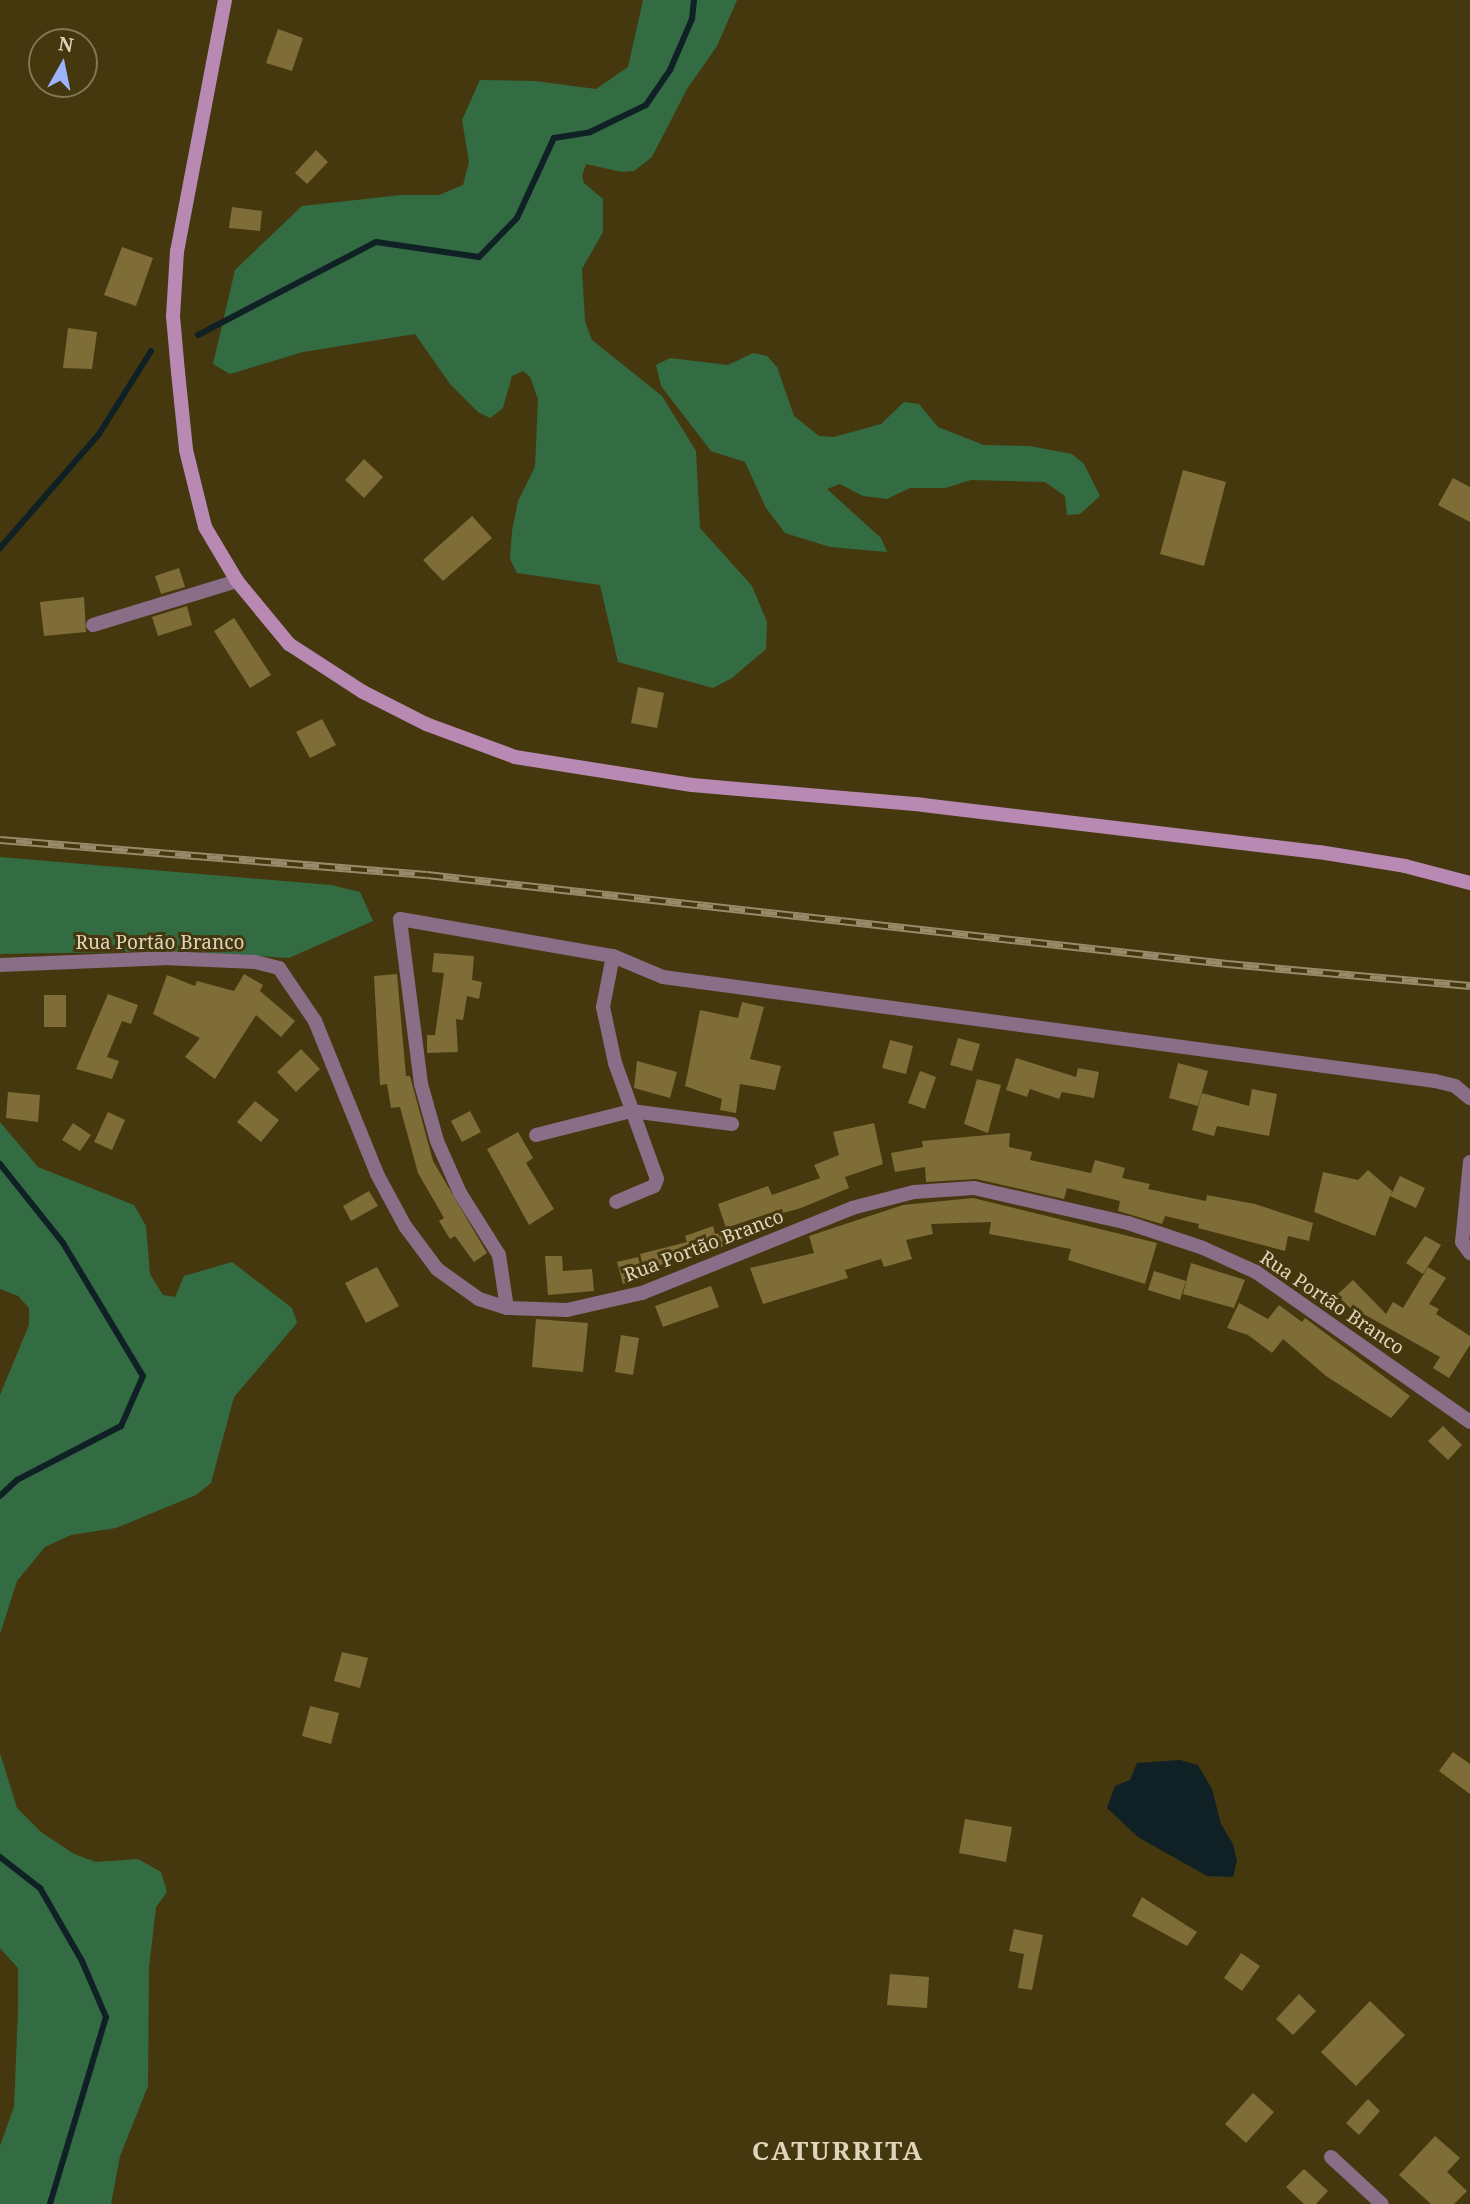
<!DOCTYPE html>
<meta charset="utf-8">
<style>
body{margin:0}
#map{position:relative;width:1470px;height:2204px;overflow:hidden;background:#45380f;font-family:"Noto Serif",serif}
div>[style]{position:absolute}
.green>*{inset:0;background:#336c43}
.water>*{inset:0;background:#0f2124}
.stream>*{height:6px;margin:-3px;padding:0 3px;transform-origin:3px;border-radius:3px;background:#0f2124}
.building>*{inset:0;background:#7f6d38}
.minor>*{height:14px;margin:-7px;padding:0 7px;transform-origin:7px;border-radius:7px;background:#8a6d87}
.secondary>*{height:14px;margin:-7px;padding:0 7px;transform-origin:7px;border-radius:7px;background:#b889b2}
.rail>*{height:8px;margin-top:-4px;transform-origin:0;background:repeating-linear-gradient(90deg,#45380f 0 16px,#978b6a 0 32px);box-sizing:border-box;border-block:2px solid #978b6a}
span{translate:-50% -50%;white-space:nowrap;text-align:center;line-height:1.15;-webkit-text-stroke:6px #45380f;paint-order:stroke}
.street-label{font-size:19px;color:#dfd5ba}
.district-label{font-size:26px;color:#dfd5ba;font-weight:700;letter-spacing:2px}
.north{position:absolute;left:28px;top:28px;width:70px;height:70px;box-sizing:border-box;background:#45380f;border:2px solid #837753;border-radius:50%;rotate:9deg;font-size:19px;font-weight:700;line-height:28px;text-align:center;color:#dfd5ba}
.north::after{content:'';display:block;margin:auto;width:24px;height:32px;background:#9db4fd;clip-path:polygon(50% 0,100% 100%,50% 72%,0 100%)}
</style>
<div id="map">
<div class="green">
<div style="clip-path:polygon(643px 0,737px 0,717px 46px,687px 89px,652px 157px,634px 171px,622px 172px,586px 164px,582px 176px,584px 183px,603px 199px,603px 232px,582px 269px,585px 321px,592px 340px,662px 396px,696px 451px,700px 528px,752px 586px,767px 622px,766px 649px,732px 678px,713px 688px,618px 662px,600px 585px,517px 573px,510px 559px,512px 531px,518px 501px,535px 467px,538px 399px,530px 377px,523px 371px,512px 376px,503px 408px,490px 418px,478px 412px,450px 384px,415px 334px,303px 352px,230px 374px,213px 364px,235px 270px,302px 206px,401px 195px,439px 195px,463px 185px,469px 162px,462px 120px,480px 80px,535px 81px,596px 89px,628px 67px)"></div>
<div style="clip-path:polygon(753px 353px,767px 356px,777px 367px,794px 416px,819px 436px,834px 437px,881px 424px,904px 402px,919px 404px,938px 427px,984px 445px,1030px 446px,1072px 454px,1084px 464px,1100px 496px,1080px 514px,1067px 515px,1065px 496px,1045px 482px,971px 480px,945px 488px,910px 488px,887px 499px,863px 496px,840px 484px,827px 489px,881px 538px,887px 552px,830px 547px,785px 533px,766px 508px,745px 462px,711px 451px,661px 386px,656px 365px,670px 358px,728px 365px)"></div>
<div style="clip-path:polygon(0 857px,331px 885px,360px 892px,373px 921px,289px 958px,181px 951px,0 954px)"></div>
<div style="clip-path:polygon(0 1122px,38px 1167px,134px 1205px,146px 1226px,150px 1274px,163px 1295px,175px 1297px,184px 1276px,232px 1262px,292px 1308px,297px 1323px,234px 1397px,211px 1483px,196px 1495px,116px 1528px,71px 1535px,45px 1547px,17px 1581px,0 1634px,0 1395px,29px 1325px,29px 1308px,18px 1296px,0 1289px)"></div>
<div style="clip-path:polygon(0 1753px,17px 1808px,41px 1832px,74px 1854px,96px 1862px,138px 1859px,161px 1872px,167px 1892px,156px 1907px,149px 1968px,148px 2086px,120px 2156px,111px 2204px,0 2204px,0 2146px,14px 2107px,18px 2011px,18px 1968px,0 1948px)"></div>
</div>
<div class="water">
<div style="clip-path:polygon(1180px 1760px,1198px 1765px,1212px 1789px,1221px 1824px,1233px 1844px,1237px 1861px,1233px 1877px,1207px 1876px,1138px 1837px,1107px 1808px,1115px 1786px,1130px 1780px,1137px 1763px)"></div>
</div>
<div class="stream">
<div style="left:198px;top:335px;width:201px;rotate:-27.6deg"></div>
<div style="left:376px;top:242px;width:104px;rotate:8.3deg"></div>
<div style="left:479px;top:257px;width:54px;rotate:-45.7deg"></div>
<div style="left:517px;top:218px;width:88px;rotate:-65.2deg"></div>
<div style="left:554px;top:138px;width:36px;rotate:-9deg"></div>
<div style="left:590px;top:132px;width:62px;rotate:-25.7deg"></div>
<div style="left:646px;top:105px;width:42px;rotate:-55.6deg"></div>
<div style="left:670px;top:70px;width:56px;rotate:-66.7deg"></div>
<div style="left:692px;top:19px;width:19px;rotate:-84deg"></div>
<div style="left:0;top:548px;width:151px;rotate:-49deg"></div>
<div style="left:99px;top:434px;width:98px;rotate:-57.9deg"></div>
<div style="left:0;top:1164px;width:101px;rotate:51.4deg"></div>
<div style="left:63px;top:1243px;width:155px;rotate:59deg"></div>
<div style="left:143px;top:1376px;width:55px;rotate:113.7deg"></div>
<div style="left:121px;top:1426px;width:117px;rotate:152.6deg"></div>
<div style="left:17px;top:1480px;width:23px;rotate:137deg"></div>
<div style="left:0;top:1857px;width:51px;rotate:37.8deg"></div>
<div style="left:40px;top:1888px;width:84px;rotate:60.1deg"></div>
<div style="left:82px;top:1961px;width:61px;rotate:66.8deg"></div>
<div style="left:106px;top:2017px;width:195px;rotate:106.7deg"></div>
</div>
<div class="building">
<div style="clip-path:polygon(278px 29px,303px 38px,292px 71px,266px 63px)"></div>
<div style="clip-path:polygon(316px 150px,328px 162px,307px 184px,295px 173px)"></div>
<div style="clip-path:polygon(232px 207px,262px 211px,260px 231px,229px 228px)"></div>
<div style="clip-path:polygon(122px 247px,153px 258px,136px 306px,104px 295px)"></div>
<div style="clip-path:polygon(68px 328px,97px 332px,92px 369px,63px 368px)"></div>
<div style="clip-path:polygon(364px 459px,383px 477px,364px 498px,345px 480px)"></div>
<div style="clip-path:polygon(1183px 470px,1226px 482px,1204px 566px,1160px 554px)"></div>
<div style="clip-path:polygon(1453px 478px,1470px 487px,1470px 522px,1438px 505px)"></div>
<div style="clip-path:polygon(472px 516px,492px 538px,443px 581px,423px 560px)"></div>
<div style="clip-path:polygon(179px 568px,185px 587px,161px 594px,155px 576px)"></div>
<div style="clip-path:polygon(84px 597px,86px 632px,44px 636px,40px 602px)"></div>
<div style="clip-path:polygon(187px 606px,192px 625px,158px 636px,152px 617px)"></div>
<div style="clip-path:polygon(234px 618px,271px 675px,250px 688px,214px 631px)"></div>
<div style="clip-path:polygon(638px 687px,664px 693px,657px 728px,631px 723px)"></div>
<div style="clip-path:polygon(322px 719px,336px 745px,310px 758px,296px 732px)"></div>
<div style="clip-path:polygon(434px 953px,474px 956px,472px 980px,482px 982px,479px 999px,467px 996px,463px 1020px,456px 1019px,458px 1052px,427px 1053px,427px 1035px,435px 1035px,444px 973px,432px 972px)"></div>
<div style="clip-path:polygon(244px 974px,263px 985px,260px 991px,295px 1021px,281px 1037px,256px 1015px,215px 1079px,185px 1057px,200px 1038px,153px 1014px,167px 975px,195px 986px,197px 981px,234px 991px)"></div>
<div style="clip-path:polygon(397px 974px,406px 1076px,410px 1076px,433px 1161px,487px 1253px,474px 1262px,455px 1236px,450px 1239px,439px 1221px,444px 1218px,418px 1173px,400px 1107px,391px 1108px,387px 1084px,380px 1085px,374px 976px)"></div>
<div style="clip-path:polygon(108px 994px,138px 1005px,131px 1024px,122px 1021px,107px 1057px,119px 1061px,112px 1079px,76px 1069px)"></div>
<div style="clip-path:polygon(44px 995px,66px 995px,66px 1027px,44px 1027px)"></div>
<div style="clip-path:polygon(742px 1002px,764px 1007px,750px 1059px,781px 1066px,775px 1090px,740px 1084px,736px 1113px,720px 1110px,722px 1099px,685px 1086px,700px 1010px,738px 1018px)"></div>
<div style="clip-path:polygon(958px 1038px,980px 1044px,972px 1071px,950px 1065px)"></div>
<div style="clip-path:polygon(890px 1040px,913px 1046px,906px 1074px,882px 1068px)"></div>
<div style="clip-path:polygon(301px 1049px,320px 1069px,296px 1092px,277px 1072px)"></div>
<div style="clip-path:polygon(1016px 1058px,1076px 1077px,1078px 1068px,1099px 1072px,1094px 1098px,1062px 1092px,1059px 1099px,1030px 1089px,1027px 1097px,1006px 1090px)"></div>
<div style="clip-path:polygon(637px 1061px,677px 1072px,670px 1098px,634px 1088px)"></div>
<div style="clip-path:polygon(1178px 1063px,1208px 1071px,1198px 1106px,1169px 1098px)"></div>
<div style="clip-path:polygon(920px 1071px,936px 1077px,925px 1109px,908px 1103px)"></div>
<div style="clip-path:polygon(977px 1079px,1001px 1085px,988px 1133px,964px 1124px)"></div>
<div style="clip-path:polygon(1252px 1089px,1277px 1094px,1269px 1136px,1217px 1126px,1214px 1136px,1192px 1130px,1202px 1093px,1249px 1106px)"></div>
<div style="clip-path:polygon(8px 1092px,40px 1095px,38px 1122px,6px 1118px)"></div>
<div style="clip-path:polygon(255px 1101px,279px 1120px,261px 1142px,237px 1122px)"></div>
<div style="clip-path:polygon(470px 1111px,481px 1132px,462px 1142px,451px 1121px)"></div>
<div style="clip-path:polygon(108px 1112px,125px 1120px,112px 1150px,94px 1142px)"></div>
<div style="clip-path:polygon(73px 1123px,91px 1135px,80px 1151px,62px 1140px)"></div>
<div style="clip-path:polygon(874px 1123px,883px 1164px,845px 1177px,849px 1188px,801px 1208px,783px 1213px,782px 1209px,726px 1228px,718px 1204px,768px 1186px,772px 1195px,820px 1178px,814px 1165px,839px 1155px,833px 1132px)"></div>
<div style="clip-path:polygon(518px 1132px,533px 1158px,526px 1163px,554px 1209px,529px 1225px,487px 1149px)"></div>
<div style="clip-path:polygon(1010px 1133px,1009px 1147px,1032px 1152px,1030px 1160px,1091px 1173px,1095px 1160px,1125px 1168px,1122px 1178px,1150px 1184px,1148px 1189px,1206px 1201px,1207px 1195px,1255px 1204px,1313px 1223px,1309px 1241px,1288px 1236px,1285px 1251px,1198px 1228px,1199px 1224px,1165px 1216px,1162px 1224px,1118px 1211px,1120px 1201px,1067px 1188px,1064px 1199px,976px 1179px,926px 1182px,925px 1167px,895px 1172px,891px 1153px,923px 1147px,922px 1141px)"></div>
<div style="clip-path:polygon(1368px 1170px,1392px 1191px,1391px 1195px,1400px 1176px,1425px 1188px,1416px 1208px,1390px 1196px,1375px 1236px,1314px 1212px,1323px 1172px,1358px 1180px)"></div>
<div style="clip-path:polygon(369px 1191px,378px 1206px,351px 1221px,343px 1206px)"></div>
<div style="clip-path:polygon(973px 1198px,1157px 1243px,1145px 1284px,1068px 1260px,1071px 1249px,989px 1234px,991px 1222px,931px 1224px,933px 1234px,906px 1240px,912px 1259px,884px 1267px,881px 1259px,845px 1270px,848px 1278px,763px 1304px,750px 1268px,814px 1253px,809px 1236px,903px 1205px)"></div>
<div style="clip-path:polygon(713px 1226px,715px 1234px,730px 1230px,734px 1243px,644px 1270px,640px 1254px,687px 1242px,685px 1236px)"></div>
<div style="clip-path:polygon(1425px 1236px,1441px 1245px,1423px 1274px,1406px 1263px)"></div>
<div style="clip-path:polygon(545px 1256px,562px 1256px,563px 1271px,592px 1269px,594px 1291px,548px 1295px)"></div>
<div style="clip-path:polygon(638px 1257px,644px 1279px,623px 1284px,617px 1262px)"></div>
<div style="clip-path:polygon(1191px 1263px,1245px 1280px,1234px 1308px,1183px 1294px)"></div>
<div style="clip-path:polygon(377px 1267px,399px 1306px,366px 1323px,345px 1283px)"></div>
<div style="clip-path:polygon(1428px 1267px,1446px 1278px,1429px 1304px,1439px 1309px,1436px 1314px,1470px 1336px,1470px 1345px,1449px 1378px,1433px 1368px,1440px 1357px,1360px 1312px,1357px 1315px,1337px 1295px,1353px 1280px,1386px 1314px,1393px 1302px,1403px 1308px)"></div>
<div style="clip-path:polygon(1154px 1271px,1186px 1281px,1180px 1300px,1148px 1290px)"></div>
<div style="clip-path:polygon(711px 1286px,719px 1307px,663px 1327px,655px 1306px)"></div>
<div style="clip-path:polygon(1239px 1303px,1268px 1319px,1279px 1305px,1302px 1322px,1305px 1318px,1410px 1396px,1391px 1418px,1326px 1376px,1283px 1339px,1272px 1353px,1248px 1335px,1227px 1328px)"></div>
<div style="clip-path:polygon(536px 1319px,588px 1323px,583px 1372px,532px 1367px)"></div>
<div style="clip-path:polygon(621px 1335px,639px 1338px,633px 1375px,615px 1372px)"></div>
<div style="clip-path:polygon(1443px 1426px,1462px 1445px,1448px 1460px,1428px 1441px)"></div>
<div style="clip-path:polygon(342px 1652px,368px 1658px,360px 1688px,334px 1681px)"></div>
<div style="clip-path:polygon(310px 1706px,339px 1713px,331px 1744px,302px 1736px)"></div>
<div style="clip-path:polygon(1453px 1752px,1470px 1764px,1470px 1794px,1439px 1771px)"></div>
<div style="clip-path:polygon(965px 1819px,1012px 1827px,1006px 1862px,959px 1853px)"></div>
<div style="clip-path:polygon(1142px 1897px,1197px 1932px,1187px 1946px,1132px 1916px)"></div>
<div style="clip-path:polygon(1014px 1929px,1043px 1935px,1032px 1990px,1018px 1988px,1024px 1954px,1009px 1951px)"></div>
<div style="clip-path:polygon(1241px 1953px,1260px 1966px,1242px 1991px,1224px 1978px)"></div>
<div style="clip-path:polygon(890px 1974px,929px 1977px,927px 2008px,887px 2005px)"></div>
<div style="clip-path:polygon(1299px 1994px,1316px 2011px,1293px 2035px,1276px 2019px)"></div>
<div style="clip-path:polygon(1370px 2001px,1405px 2035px,1356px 2086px,1321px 2052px)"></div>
<div style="clip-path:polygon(1253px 2093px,1274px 2112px,1246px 2143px,1225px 2124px)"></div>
<div style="clip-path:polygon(1368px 2099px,1380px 2111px,1359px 2135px,1346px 2123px)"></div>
<div style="clip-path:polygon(1435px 2136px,1460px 2158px,1447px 2172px,1467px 2191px,1454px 2204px,1431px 2204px,1399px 2175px)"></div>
<div style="clip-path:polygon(1304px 2169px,1328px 2191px,1316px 2204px,1304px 2204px,1286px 2187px)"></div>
</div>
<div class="minor">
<div style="left:93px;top:625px;width:151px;rotate:-17deg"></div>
<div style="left:613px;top:956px;width:52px;rotate:101.1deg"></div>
<div style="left:603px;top:1007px;width:57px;rotate:77.9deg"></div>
<div style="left:615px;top:1063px;width:123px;rotate:70.1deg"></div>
<div style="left:657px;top:1179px;width:8px;rotate:113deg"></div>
<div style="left:654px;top:1186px;width:41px;rotate:157.2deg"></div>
<div style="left:0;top:965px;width:164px;rotate:-2.4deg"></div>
<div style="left:164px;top:958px;width:91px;rotate:2.5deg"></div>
<div style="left:255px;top:962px;width:25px;rotate:14deg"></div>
<div style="left:279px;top:968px;width:64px;rotate:55.8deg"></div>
<div style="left:315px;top:1021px;width:165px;rotate:67.9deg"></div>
<div style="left:377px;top:1174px;width:59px;rotate:61.7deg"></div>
<div style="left:405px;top:1226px;width:54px;rotate:53.3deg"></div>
<div style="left:437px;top:1269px;width:52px;rotate:35.5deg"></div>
<div style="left:479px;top:1299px;width:29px;rotate:18deg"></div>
<div style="left:507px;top:1308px;width:60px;rotate:1.9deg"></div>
<div style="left:567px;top:1310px;width:77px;rotate:-12.8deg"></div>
<div style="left:642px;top:1293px;width:227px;rotate:-22deg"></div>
<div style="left:852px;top:1208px;width:64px;rotate:-14.5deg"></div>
<div style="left:914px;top:1192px;width:60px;rotate:-3.8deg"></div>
<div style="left:974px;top:1188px;width:158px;rotate:12.8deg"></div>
<div style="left:1128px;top:1223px;width:79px;rotate:18.4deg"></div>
<div style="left:1203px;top:1248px;width:58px;rotate:24.4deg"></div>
<div style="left:1256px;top:1272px;width:261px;rotate:35deg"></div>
<div style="left:536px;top:1135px;width:98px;rotate:-14.2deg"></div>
<div style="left:631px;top:1111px;width:102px;rotate:7.3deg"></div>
<div style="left:1470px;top:1162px;width:80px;rotate:95.7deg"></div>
<div style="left:1462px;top:1242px;width:14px;rotate:54deg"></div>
<div style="left:507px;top:1308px;width:54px;rotate:-98.6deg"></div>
<div style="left:499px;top:1255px;width:73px;rotate:-122.2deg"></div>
<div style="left:460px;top:1193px;width:57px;rotate:-113.9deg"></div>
<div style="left:437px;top:1141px;width:59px;rotate:-105.7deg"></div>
<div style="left:421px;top:1084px;width:166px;rotate:-97.3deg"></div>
<div style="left:400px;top:919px;width:216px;rotate:9.9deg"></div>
<div style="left:613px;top:956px;width:54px;rotate:22.8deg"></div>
<div style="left:663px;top:977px;width:779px;rotate:7.67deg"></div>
<div style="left:1435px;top:1081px;width:21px;rotate:14deg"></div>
<div style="left:1455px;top:1086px;width:19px;rotate:39deg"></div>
<div style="left:1331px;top:2157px;width:69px;rotate:42.7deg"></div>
</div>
<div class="secondary">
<div style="left:225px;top:0;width:256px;rotate:100.8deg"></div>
<div style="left:177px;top:251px;width:65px;rotate:93.5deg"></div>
<div style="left:173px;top:316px;width:56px;rotate:84.9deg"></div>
<div style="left:178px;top:372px;width:78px;rotate:84.1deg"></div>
<div style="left:186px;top:450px;width:79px;rotate:76.1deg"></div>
<div style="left:205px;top:527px;width:63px;rotate:59.3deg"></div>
<div style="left:237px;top:581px;width:82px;rotate:50.5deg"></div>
<div style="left:289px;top:644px;width:88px;rotate:33deg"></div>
<div style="left:363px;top:692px;width:71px;rotate:26.9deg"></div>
<div style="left:426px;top:724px;width:95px;rotate:20.3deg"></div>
<div style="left:515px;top:757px;width:179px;rotate:9deg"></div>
<div style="left:692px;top:785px;width:232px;rotate:4.9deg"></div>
<div style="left:923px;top:805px;width:399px;rotate:6.8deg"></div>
<div style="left:1319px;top:852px;width:87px;rotate:9.2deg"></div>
<div style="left:1405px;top:866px;width:67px;rotate:14.7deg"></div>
</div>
<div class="rail">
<div style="left:0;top:840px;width:428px;rotate:4.7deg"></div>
<div style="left:427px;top:875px;width:805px;rotate:6.35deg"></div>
<div style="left:1227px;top:964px;width:244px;rotate:5.2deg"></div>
</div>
<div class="street-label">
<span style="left:160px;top:943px">Rua Portão Branco</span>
<span style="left:704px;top:1246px;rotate:-21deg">Rua Portão Branco</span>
<span style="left:1332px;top:1303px;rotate:34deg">Rua Portão Branco</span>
</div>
<div class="district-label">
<span style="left:838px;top:2151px">CATURRITA</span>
</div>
<div class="north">N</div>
</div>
